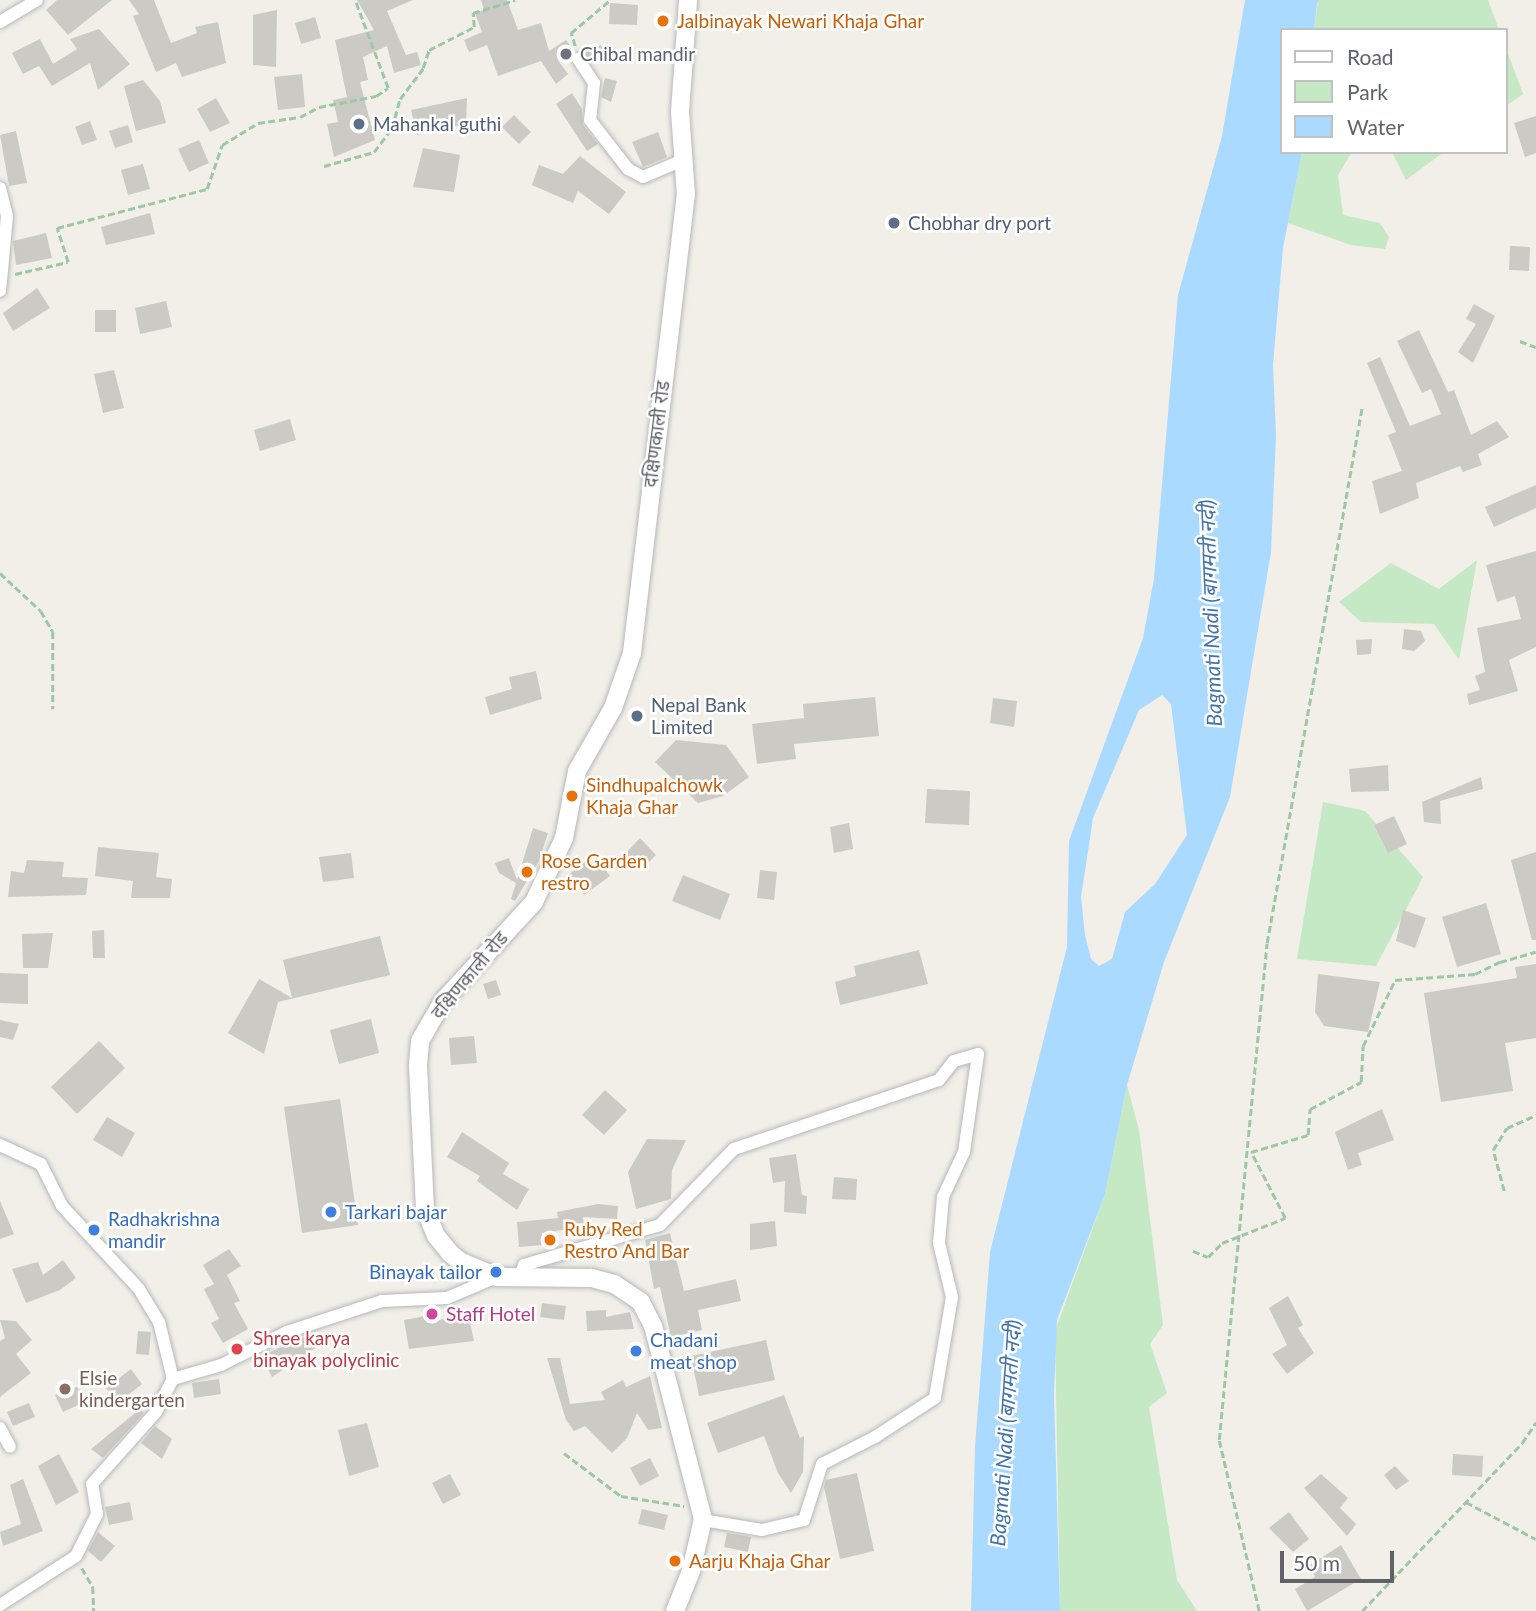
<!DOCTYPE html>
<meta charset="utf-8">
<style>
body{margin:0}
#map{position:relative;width:1536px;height:1611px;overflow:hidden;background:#f1efe8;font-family:Lato,"Noto Sans Devanagari",sans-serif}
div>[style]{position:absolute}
.green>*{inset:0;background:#c5e8c5}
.water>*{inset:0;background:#aadaff}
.building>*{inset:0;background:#cccac5}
.path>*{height:2.5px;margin-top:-1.25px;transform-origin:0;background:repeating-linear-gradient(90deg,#9cc7a9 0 7px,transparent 0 10.5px)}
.roads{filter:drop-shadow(0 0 2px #b5b8bc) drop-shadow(0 0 2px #b5b8bc)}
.street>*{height:12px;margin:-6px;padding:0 6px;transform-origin:6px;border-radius:6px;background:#fff}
.secondary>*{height:18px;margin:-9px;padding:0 9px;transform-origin:9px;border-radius:9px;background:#fff}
.dots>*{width:19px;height:19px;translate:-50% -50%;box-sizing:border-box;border:4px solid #fff;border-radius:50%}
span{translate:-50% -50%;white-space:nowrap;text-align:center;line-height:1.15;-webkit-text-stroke:5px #fff;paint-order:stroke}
.food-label{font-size:19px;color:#c56008}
.left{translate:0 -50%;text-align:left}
.worship-label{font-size:19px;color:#5b616d}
.service-label{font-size:19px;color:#4e5e75}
.street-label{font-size:19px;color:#5f6368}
.shop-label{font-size:19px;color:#366cbe}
.right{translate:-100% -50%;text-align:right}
.hotel-label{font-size:19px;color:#b23c85}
.health-label{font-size:19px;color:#be3a42}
.education-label{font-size:19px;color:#785e54}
.water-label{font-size:21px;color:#4174aa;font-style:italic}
.legend{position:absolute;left:1280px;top:28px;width:228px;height:126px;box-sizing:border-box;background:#fff;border:2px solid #bfc1c3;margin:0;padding:9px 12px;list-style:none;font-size:21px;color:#5f6368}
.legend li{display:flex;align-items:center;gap:14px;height:35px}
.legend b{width:35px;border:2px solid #bfc1c3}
.scale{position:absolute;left:1280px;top:1551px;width:114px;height:32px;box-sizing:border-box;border:4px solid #5f6368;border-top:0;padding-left:9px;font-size:21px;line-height:24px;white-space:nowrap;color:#5f6368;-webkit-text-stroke:5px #fff;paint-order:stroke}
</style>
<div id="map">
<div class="green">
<div style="clip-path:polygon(1318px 0,1488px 0,1499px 30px,1314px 30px)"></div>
<div style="clip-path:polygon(1506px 48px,1523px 94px,1506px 106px)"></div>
<div style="clip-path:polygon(1302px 152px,1352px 152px,1338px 175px,1343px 215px,1380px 223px,1389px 237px,1385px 249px,1351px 245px,1288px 223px)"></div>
<div style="clip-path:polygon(1392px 152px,1444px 152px,1406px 180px)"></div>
<div style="clip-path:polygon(1477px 560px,1459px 660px,1434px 624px,1361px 622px,1339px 602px,1391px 563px,1439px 589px)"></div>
<div style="clip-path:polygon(1323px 802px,1365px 811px,1423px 877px,1376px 966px,1297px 959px)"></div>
<div style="clip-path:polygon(1127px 1085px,1139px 1130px,1163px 1325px,1150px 1344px,1167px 1393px,1149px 1407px,1177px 1580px,1197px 1611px,1060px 1611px,1055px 1331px,1105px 1194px)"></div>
</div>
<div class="water">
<div style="clip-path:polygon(evenodd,1245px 0,1318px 0,1317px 4px,1314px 30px,1282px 30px,1282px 152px,1302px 152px,1283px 248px,1273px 365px,1276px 435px,1271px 552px,1230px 797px,1164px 962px,1127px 1085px,1105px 1194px,1057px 1320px,1054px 1395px,1060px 1611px,971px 1611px,975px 1447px,990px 1252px,1067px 947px,1069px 841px,1143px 638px,1154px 579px,1178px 295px,1222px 136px,1245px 0,1162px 695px,1171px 704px,1187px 835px,1155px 884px,1125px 912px,1112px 959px,1099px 966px,1091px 959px,1085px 935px,1081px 897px,1093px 818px,1139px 710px,1162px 695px)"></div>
</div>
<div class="building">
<div style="clip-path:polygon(57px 0,112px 0,68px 35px,46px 10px)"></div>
<div style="clip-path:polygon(129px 0,154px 0,171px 43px,197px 33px,195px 27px,218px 22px,226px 63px,182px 77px,176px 63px,156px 72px,133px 16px,139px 14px)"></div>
<div style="clip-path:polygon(357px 0,413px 0,387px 11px,406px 55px,417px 52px,421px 65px,394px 73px,387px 46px,363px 57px,368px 80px,360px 82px,375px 140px,334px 157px,327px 124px,338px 122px,333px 100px,347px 97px,335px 40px,374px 30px)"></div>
<div style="clip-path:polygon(481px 0,507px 0,518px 30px,541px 23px,549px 51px,566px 40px,573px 49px,558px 60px,568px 74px,556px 84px,541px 61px,498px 76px,487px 45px,469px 52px,464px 40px,482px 32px,475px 13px,484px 10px)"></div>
<div style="clip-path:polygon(610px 3px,638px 5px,637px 25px,609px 24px)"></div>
<div style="clip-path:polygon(277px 10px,276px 67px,253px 65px,253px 15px)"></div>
<div style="clip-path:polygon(315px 17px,321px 38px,301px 44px,295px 23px)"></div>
<div style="clip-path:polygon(99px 29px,130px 64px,98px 90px,90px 63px,52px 86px,39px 66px,23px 74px,12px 53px,40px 39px,53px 64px,77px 49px,70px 39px)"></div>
<div style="clip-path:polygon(601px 45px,606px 58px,592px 64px,583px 52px)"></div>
<div style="clip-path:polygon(302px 74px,305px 107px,278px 110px,274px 77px)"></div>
<div style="clip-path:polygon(605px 78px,617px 81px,611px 102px,601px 97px)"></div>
<div style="clip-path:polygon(143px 80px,160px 101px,166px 123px,136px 131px,124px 86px)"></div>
<div style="clip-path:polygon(572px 93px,582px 109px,583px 125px,598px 144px,587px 151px,556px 104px)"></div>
<div style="clip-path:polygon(216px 98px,230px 123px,210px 132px,197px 109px)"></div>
<div style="clip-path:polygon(467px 98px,466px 124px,417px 135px,411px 110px)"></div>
<div style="clip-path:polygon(514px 115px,531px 132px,519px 144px,502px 127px)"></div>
<div style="clip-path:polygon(1536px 116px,1536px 153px,1525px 157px,1514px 123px)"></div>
<div style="clip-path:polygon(90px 121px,97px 140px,82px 145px,75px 127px)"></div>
<div style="clip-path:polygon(128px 125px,133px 142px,115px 148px,109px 131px)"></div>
<div style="clip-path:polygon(16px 131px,27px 183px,9px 186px,0 135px)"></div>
<div style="clip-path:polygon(658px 132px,667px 157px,643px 167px,632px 142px)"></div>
<div style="clip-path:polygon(199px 140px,209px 163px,189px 172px,178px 149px)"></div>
<div style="clip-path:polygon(423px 148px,460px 155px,454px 192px,413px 187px)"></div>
<div style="clip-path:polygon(580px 156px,626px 192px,609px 214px,578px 191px,573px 203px,532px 185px,539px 165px,563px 174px)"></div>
<div style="clip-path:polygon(143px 164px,150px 189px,128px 195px,121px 170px)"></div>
<div style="clip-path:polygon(150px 213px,155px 234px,106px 245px,101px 227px)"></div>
<div style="clip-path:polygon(46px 233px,52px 258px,16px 265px,13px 241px)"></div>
<div style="clip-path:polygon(1510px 246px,1530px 247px,1529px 271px,1509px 270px)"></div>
<div style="clip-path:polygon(37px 288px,50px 308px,13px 331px,3px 313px)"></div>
<div style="clip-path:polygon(166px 301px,172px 327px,140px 334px,135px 308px)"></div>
<div style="clip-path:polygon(1474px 304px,1495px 316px,1473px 363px,1458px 352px,1476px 324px,1466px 319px)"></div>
<div style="clip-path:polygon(95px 310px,116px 310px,116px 332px,95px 332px)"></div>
<div style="clip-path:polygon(1419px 330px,1448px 392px,1454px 390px,1471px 435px,1497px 421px,1509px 437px,1478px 454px,1482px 465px,1463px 472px,1460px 466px,1416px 483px,1419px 498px,1380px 514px,1372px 481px,1402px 471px,1388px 435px,1396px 432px,1367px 363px,1380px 357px,1410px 426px,1441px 414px,1431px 389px,1422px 393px,1397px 341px)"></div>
<div style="clip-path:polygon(114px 370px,124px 408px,103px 413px,94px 374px)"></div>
<div style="clip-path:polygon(290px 419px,296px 440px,260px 451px,254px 430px)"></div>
<div style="clip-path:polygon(1536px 485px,1536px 508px,1494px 527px,1485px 507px)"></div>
<div style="clip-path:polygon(1536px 551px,1536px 647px,1509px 660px,1518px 691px,1469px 705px,1467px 694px,1480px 690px,1475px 676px,1485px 672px,1477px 628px,1521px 619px,1515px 596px,1497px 602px,1486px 565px)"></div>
<div style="clip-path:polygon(1404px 629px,1421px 631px,1425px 641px,1414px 651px,1402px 649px)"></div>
<div style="clip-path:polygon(1372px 639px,1371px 654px,1357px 655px,1356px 640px)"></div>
<div style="clip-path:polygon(536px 671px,542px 699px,490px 715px,485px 697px,512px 689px,509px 677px)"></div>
<div style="clip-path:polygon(875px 697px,879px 736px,794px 744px,796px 759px,757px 764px,752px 724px,804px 718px,803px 704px)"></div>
<div style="clip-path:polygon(993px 698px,1017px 701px,1014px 727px,990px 723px)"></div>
<div style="clip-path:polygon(676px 740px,726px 745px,749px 777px,723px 796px,698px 803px,655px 762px)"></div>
<div style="clip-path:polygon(1388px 765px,1389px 791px,1351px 792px,1349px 769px)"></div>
<div style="clip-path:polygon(1481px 777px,1483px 789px,1440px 801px,1441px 824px,1424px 822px,1422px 802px)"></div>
<div style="clip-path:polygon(927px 789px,970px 791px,969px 825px,925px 823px)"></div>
<div style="clip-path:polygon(1394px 816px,1407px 844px,1388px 853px,1374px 825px)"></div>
<div style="clip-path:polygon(849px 823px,853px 849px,834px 853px,830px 827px)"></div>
<div style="clip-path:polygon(533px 828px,548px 833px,539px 861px,515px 901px,511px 899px,516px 883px,499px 873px,495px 863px,509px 858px,517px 880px)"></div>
<div style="clip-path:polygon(640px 838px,656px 855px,641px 870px,625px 854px)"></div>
<div style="clip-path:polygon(98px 847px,159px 853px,156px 877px,172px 879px,170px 898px,131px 898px,133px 881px,95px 876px)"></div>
<div style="clip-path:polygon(1536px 852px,1536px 940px,1532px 940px,1511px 860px)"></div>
<div style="clip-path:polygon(351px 853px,354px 878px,323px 882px,319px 857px)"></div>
<div style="clip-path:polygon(594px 855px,610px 876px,584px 895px,568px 875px)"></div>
<div style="clip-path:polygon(27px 860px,64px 862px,62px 877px,88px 878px,86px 895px,8px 897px,11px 871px,24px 873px)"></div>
<div style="clip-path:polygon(760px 870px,777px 872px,774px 900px,757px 898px)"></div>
<div style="clip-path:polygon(683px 875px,730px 894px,720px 920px,672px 901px)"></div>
<div style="clip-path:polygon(1486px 903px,1501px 954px,1457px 967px,1442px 917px)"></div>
<div style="clip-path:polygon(1403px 910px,1426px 918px,1415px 948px,1396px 941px)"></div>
<div style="clip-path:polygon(104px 930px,105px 958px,93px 958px,92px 931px)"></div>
<div style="clip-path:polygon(53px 933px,48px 968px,23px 968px,22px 934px)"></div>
<div style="clip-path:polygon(380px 936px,390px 975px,278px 1002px,264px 1054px,228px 1033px,259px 979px,292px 998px,283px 960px)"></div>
<div style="clip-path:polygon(919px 950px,928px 984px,840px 1005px,835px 982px,856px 976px,854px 966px)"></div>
<div style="clip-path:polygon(1536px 964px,1536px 1038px,1505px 1043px,1513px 1091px,1441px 1102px,1424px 993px,1517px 978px,1515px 967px)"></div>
<div style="clip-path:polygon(0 973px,28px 974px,28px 1004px,0 1003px)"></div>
<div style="clip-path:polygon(1318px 974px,1380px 982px,1368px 1032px,1324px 1026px,1315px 1012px)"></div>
<div style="clip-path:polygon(496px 980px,501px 995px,488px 999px,483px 984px)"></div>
<div style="clip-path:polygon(371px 1019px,379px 1053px,339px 1064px,330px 1030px)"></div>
<div style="clip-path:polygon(0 1020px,19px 1024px,13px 1040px,0 1037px)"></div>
<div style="clip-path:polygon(474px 1036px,477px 1063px,451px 1065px,449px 1038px)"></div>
<div style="clip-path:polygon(99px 1041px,125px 1068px,77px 1114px,51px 1087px)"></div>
<div style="clip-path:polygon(605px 1090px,627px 1110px,604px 1135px,582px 1115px)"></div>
<div style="clip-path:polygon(340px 1099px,358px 1225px,302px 1233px,284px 1107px)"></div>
<div style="clip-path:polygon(1382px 1109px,1394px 1140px,1358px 1153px,1362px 1165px,1348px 1170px,1335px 1132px)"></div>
<div style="clip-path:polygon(107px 1117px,135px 1133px,122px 1157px,93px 1140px)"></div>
<div style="clip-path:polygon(462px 1132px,509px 1163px,503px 1174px,529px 1189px,517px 1210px,477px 1181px,480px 1176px,447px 1157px)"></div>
<div style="clip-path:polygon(647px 1139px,686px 1140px,672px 1170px,671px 1199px,636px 1209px,628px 1172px)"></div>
<div style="clip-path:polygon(796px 1154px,802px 1195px,807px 1196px,806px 1214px,784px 1212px,785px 1181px,773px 1183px,769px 1158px)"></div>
<div style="clip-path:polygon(834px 1177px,857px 1179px,856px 1200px,832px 1199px)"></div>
<div style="clip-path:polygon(0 1201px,14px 1234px,0 1239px)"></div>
<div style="clip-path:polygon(598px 1204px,618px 1206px,617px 1219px,583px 1217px,584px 1227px,542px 1233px,543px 1245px,519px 1247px,517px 1222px,558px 1218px,557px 1212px)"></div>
<div style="clip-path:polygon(775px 1221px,777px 1246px,750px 1250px,750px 1224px)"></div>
<div style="clip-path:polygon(670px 1233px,684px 1291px,736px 1279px,741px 1301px,698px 1310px,702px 1330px,671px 1337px,660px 1287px,654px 1289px,645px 1240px)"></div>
<div style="clip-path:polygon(229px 1249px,241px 1266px,227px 1275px,240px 1301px,234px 1303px,248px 1329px,223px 1343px,211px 1323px,219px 1319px,204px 1289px,214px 1284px,203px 1265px)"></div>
<div style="clip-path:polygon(63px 1260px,76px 1278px,60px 1290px,26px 1303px,12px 1269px,38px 1262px,43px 1275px)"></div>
<div style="clip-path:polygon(1288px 1296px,1303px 1325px,1298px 1328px,1314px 1353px,1287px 1374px,1272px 1354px,1287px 1345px,1269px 1308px)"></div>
<div style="clip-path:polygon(542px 1303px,566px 1306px,564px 1320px,540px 1317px)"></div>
<div style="clip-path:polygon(606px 1310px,606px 1317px,630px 1312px,634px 1329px,587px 1331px,586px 1311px)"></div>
<div style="clip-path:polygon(468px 1313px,474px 1341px,409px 1349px,404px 1320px,426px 1316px,427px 1323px)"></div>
<div style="clip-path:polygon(0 1320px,16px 1321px,32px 1340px,16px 1354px,31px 1373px,0 1397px,0 1341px,5px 1338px)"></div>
<div style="clip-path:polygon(138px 1331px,151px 1332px,149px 1355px,136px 1354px)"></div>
<div style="clip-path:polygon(316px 1332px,323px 1343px,272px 1377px,261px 1356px)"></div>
<div style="clip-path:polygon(766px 1340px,775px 1380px,699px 1396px,691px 1356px)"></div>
<div style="clip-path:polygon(547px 1358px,560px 1358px,570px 1404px,605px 1400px,601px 1392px,623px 1380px,626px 1387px,650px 1376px,662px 1428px,648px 1430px,637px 1413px,627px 1438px,612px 1453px,585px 1426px,574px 1431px,566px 1420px)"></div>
<div style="clip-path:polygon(131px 1369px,142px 1384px,118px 1403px,106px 1388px)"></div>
<div style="clip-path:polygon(219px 1379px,221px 1394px,194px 1398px,192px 1383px)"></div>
<div style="clip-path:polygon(77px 1387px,87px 1401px,63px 1412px,55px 1395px)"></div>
<div style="clip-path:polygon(784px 1395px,800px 1438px,804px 1436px,803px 1472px,791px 1493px,778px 1473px,764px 1436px,718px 1453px,707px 1423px)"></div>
<div style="clip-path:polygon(29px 1403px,35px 1417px,13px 1426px,7px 1412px)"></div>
<div style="clip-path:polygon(140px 1409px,144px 1413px,103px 1458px,91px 1449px)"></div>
<div style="clip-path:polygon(367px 1423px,379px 1467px,349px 1476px,338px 1430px)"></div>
<div style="clip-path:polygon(155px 1426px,172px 1439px,162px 1459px,141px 1443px)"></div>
<div style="clip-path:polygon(59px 1454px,79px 1492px,56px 1505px,38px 1466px)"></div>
<div style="clip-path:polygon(1453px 1454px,1483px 1456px,1482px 1477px,1452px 1475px)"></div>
<div style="clip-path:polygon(650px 1458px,659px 1476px,640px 1486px,630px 1468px)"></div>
<div style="clip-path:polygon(1395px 1466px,1409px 1481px,1396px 1490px,1384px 1475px)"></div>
<div style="clip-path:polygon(857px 1473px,874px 1551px,840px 1559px,824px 1487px,826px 1480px)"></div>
<div style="clip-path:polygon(450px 1474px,461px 1495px,443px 1504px,432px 1483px)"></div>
<div style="clip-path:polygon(1321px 1474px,1348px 1498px,1340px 1508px,1356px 1524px,1347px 1536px,1304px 1488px)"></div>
<div style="clip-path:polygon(23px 1479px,43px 1531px,3px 1546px,0 1532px,21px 1524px,10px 1485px)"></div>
<div style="clip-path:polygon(130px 1502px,133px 1520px,109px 1525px,105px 1507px)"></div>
<div style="clip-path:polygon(642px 1509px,668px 1515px,664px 1530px,638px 1524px)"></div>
<div style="clip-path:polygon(1289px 1512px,1309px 1539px,1293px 1552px,1269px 1528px)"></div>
<div style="clip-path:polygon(98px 1532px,115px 1546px,101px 1562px,88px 1551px)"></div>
<div style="clip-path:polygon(727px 1533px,751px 1537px,748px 1552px,724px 1547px)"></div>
<div style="clip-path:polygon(1341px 1545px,1361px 1579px,1307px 1611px,1295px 1589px,1315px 1577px,1310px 1565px)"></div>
</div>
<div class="path">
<div style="left:575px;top:46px;width:14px;rotate:-107deg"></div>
<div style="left:571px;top:33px;width:51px;rotate:-40.2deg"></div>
<div style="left:324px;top:166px;width:52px;rotate:-15.6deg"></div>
<div style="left:374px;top:152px;width:30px;rotate:-53deg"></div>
<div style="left:392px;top:128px;width:30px;rotate:-75deg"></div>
<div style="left:400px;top:99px;width:39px;rotate:-53deg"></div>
<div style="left:423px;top:68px;width:19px;rotate:-72deg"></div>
<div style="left:429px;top:50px;width:51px;rotate:-27.1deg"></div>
<div style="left:474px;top:27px;width:14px;rotate:-94deg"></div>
<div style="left:473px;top:13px;width:44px;rotate:-17.2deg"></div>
<div style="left:15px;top:274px;width:54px;rotate:-12.8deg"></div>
<div style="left:68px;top:262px;width:36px;rotate:-108deg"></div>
<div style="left:57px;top:228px;width:155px;rotate:-14.6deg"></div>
<div style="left:207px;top:189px;width:46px;rotate:-71.2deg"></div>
<div style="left:222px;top:145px;width:42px;rotate:-31.4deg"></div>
<div style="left:258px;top:123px;width:42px;rotate:-8.1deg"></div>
<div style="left:300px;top:117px;width:21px;rotate:-28deg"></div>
<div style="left:319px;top:107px;width:58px;rotate:-10.9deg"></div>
<div style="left:376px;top:96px;width:14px;rotate:-34deg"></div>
<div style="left:388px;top:88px;width:94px;rotate:-110.6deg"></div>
<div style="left:1520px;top:341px;width:17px;rotate:21deg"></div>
<div style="left:0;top:573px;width:56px;rotate:42.8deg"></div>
<div style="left:41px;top:611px;width:24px;rotate:60deg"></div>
<div style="left:53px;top:632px;width:77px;rotate:90deg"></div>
<div style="left:1504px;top:1191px;width:42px;rotate:-105deg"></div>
<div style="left:1493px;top:1150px;width:26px;rotate:-58deg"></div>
<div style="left:1507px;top:1128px;width:32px;rotate:-24deg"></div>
<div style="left:1193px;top:1251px;width:16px;rotate:22deg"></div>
<div style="left:1208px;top:1257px;width:20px;rotate:-45deg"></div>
<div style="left:1222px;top:1243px;width:68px;rotate:-21.6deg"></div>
<div style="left:1285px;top:1218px;width:74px;rotate:-117.3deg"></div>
<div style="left:1251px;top:1152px;width:59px;rotate:-16.6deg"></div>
<div style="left:1308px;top:1135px;width:26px;rotate:-86deg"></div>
<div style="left:1310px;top:1109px;width:58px;rotate:-27.9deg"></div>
<div style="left:1361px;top:1082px;width:36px;rotate:-87deg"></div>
<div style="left:1363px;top:1046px;width:73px;rotate:-64.1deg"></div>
<div style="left:1395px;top:980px;width:80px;rotate:-4.3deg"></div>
<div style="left:1475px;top:974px;width:28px;rotate:-26deg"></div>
<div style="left:1500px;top:962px;width:37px;rotate:-16deg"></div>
<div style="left:564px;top:1453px;width:71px;rotate:37deg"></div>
<div style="left:621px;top:1496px;width:64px;rotate:9deg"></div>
<div style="left:1466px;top:1502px;width:79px;rotate:27.9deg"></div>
<div style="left:82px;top:1568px;width:22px;rotate:60deg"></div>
<div style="left:93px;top:1587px;width:24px;rotate:88deg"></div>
<div style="left:1259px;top:1611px;width:176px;rotate:-103.2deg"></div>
<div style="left:1219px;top:1440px;width:499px;rotate:-84.5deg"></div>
<div style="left:1267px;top:943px;width:544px;rotate:-79.95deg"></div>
<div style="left:1362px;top:1611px;width:232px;rotate:-46.4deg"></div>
<div style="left:1522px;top:1443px;width:25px;rotate:-56deg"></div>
</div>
<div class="roads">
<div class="street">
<div style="left:0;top:22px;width:43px;rotate:-30.7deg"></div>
<div style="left:578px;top:59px;width:29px;rotate:56deg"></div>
<div style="left:594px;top:83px;width:37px;rotate:96deg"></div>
<div style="left:590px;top:120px;width:62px;rotate:52.2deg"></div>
<div style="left:628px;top:169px;width:17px;rotate:28deg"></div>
<div style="left:643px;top:177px;width:43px;rotate:-23deg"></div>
<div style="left:0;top:188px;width:29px;rotate:76deg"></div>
<div style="left:7px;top:216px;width:75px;rotate:95.3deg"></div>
<div style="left:0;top:1145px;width:45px;rotate:24.9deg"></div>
<div style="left:41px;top:1164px;width:47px;rotate:63.4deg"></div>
<div style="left:62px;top:1206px;width:113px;rotate:47.1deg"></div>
<div style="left:139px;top:1289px;width:39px;rotate:59deg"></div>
<div style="left:159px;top:1322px;width:59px;rotate:76.2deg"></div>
<div style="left:519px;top:1278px;width:14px;rotate:-69deg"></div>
<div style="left:524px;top:1265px;width:142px;rotate:-16.4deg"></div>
<div style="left:660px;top:1225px;width:106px;rotate:-45.8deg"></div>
<div style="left:734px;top:1149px;width:216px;rotate:-18.6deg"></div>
<div style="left:939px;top:1080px;width:24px;rotate:-52deg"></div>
<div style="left:954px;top:1061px;width:25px;rotate:-16deg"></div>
<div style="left:978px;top:1054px;width:99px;rotate:98.1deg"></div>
<div style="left:964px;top:1152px;width:50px;rotate:115deg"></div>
<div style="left:943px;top:1197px;width:46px;rotate:95deg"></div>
<div style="left:939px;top:1243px;width:56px;rotate:76.5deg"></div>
<div style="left:952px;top:1297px;width:102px;rotate:99.6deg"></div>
<div style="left:935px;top:1398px;width:72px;rotate:147deg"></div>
<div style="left:875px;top:1437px;width:59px;rotate:153deg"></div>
<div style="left:822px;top:1464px;width:59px;rotate:107.8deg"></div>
<div style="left:804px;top:1520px;width:43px;rotate:166.6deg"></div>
<div style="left:762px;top:1530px;width:61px;rotate:-170.5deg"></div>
<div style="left:0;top:1428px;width:21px;rotate:62deg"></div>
<div style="left:0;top:1605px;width:90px;rotate:-32.8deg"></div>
<div style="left:76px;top:1556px;width:47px;rotate:-63.4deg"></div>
<div style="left:97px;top:1514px;width:30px;rotate:-99deg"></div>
<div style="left:92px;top:1484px;width:96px;rotate:-48.4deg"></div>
<div style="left:156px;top:1412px;width:37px;rotate:-63deg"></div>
<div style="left:173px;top:1379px;width:50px;rotate:-16.3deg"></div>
<div style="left:221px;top:1365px;width:74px;rotate:-26.6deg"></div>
<div style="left:287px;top:1332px;width:100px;rotate:-18.1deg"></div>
<div style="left:382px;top:1301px;width:65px;rotate:-2.6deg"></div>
<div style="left:447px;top:1298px;width:54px;rotate:-22.8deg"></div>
</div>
<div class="secondary">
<div style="left:675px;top:1611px;width:43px;rotate:-68.2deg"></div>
<div style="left:691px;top:1571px;width:53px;rotate:-77deg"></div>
<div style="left:703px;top:1519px;width:199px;rotate:-104.5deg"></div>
<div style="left:653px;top:1326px;width:27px;rotate:-117deg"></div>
<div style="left:641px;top:1302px;width:32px;rotate:-146deg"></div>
<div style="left:614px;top:1284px;width:24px;rotate:-165deg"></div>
<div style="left:591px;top:1278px;width:94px;rotate:-179.4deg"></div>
<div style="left:497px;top:1277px;width:39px;rotate:-157deg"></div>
<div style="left:461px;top:1262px;width:14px;rotate:-141deg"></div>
<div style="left:450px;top:1253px;width:22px;rotate:-129deg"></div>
<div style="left:436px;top:1236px;width:29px;rotate:-112deg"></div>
<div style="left:425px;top:1209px;width:144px;rotate:-92.8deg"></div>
<div style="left:418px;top:1065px;width:24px;rotate:-85deg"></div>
<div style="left:420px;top:1041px;width:46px;rotate:-60.1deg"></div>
<div style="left:443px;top:1001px;width:134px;rotate:-47.4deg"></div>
<div style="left:534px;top:902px;width:71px;rotate:-64.9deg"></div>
<div style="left:564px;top:838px;width:68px;rotate:-79deg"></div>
<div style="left:577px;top:771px;width:73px;rotate:-60.3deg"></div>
<div style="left:613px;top:708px;width:58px;rotate:-70.9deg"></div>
<div style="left:632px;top:653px;width:461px;rotate:-83.3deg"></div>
<div style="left:686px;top:195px;width:83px;rotate:-94.1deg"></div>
<div style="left:680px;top:112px;width:112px;rotate:-85.9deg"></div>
</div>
</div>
<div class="dots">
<div style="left:663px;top:21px;background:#e8710a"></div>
<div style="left:566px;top:54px;background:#6b7280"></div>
<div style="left:359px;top:124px;background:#5c6f8a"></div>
<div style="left:894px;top:223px;background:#5c6f8a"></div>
<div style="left:637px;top:716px;background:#5c6f8a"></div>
<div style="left:572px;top:796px;background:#e8710a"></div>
<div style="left:527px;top:872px;background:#e8710a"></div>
<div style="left:331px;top:1212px;background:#3f7fe0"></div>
<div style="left:94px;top:1230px;background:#3f7fe0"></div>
<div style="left:550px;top:1240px;background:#e8710a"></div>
<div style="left:496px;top:1272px;background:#3f7fe0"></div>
<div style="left:432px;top:1314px;background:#d1479c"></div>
<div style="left:237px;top:1349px;background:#e0444e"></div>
<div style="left:636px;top:1351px;background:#3f7fe0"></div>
<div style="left:65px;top:1389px;background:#8d6e63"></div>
<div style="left:675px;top:1561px;background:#e8710a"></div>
</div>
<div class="food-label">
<span class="left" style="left:677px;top:21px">Jalbinayak Newari Khaja Ghar</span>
<span class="left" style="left:586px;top:796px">Sindhupalchowk<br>Khaja Ghar</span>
<span class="left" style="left:541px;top:872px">Rose Garden<br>restro</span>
<span class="left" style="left:564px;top:1240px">Ruby Red<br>Restro And Bar</span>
<span class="left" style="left:689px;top:1561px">Aarju Khaja Ghar</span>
</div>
<div class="worship-label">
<span class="left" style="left:580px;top:54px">Chibal mandir</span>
</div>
<div class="service-label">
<span class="left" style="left:373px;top:124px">Mahankal guthi</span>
<span class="left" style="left:908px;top:223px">Chobhar dry port</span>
<span class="left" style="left:651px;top:716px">Nepal Bank<br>Limited</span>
</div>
<div class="street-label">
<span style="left:656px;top:434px;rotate:-83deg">दक्षिणकाली रोड</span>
<span style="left:469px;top:975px;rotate:-50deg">दक्षिणकाली रोड</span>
</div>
<div class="shop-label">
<span class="left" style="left:345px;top:1212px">Tarkari bajar</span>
<span class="left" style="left:108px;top:1230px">Radhakrishna<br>mandir</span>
<span class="right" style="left:482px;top:1272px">Binayak tailor</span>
<span class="left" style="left:650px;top:1351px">Chadani<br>meat shop</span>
</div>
<div class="hotel-label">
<span class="left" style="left:446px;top:1314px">Staff Hotel</span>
</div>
<div class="health-label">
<span class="left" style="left:253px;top:1349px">Shree karya<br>binayak polyclinic</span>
</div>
<div class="education-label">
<span class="left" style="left:79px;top:1389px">Elsie<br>kindergarten</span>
</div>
<div class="water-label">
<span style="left:1210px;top:613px;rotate:-92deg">Bagmati Nadi (बागमती नदी)</span>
<span style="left:1005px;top:1433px;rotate:-86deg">Bagmati Nadi (बागमती नदी)</span>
</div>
<ul class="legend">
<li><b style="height:9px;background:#fff"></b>Road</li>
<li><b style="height:19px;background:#c5e8c5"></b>Park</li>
<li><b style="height:19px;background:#aadaff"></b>Water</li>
</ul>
<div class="scale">50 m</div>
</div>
